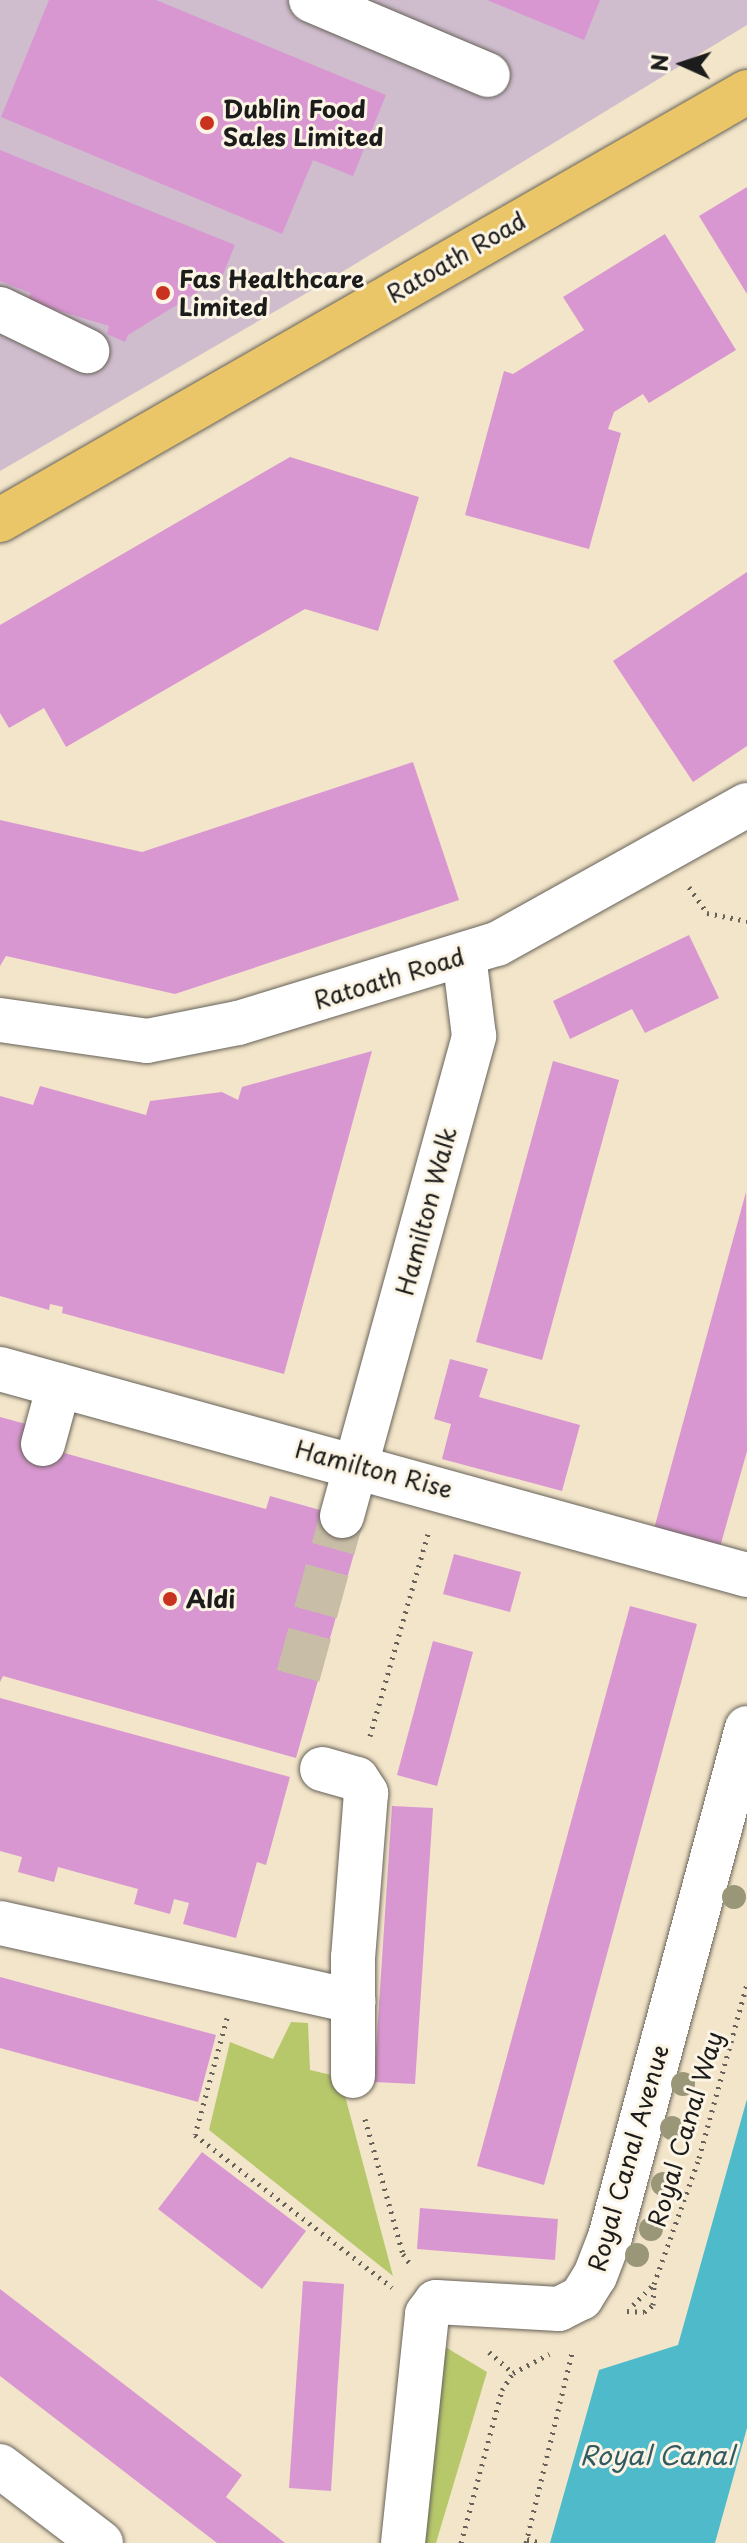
<!DOCTYPE html>
<style>
body{margin:0}
#map{position:relative;width:747px;height:2543px;overflow:hidden;background:#f3e5c9;font-family:"Playpen Sans",sans-serif}
div>[style]{position:absolute}
.industrial>*{inset:0;background:#cfbdce}
.green>*{inset:0;background:#b7c86b}
.water>*{inset:0;background:#4ebaca}
.building>*{inset:0;background:#d897d1}
.minor-tunnel>*{height:44px;margin-top:-22px;transform-origin:0;background:repeating-linear-gradient(90deg,#c8bda6 0 44px,transparent 0 66px)}
.path>*{height:5px;margin-top:-2.5px;transform-origin:0;background:repeating-linear-gradient(90deg,#676259 0 2px,transparent 0 8px)}
.roads{filter:drop-shadow(0 0 2px #676259) drop-shadow(0 0 2px #676259)}
.minor>*{height:44px;margin:-22px;padding:0 22px;transform-origin:22px;border-radius:22px;background:#fff}
.major>*{height:44px;margin:-22px;padding:0 22px;transform-origin:22px;border-radius:22px;background:#ebc669}
.trees>*{width:24px;height:24px;margin:-12px;border-radius:50%;background:#9a9779}
.dots>*{width:22px;height:22px;translate:-50% -50%;box-sizing:border-box;border:4px solid #fcf5e5;border-radius:50%}
span{translate:-50% -50%;white-space:nowrap;text-align:center;line-height:1.15;-webkit-text-stroke:6px #fcf5e5;paint-order:stroke}
.poi-label{font-size:24px;color:#1c1c1c;font-weight:700}
.left{translate:0 -50%;text-align:left}
.street-label{font-size:24px;color:#1c1c1c}
.water-label{font-size:26px;color:#305b62;font-style:italic}
.north{position:absolute;left:643px;top:24px;width:80px;height:80px;-webkit-text-stroke:6px #fcf5e5;paint-order:stroke;rotate:273deg;font-size:22px;font-weight:700;line-height:32px;text-align:center;color:#1c1c1c}
.north::after{content:'';display:block;margin:auto;width:28px;height:36px;background:#1c1c1c;clip-path:polygon(50% 0,100% 100%,50% 72%,0 100%)}
</style>
<div id="map">
<div class="industrial">
<div style="clip-path:polygon(0 0,747px 0,747px 25px,324px 283px,0 471px)"></div>
</div>
<div class="green">
<div style="clip-path:polygon(291px 2022px,308px 2023px,310px 2070px,340px 2077px,393px 2276px,209px 2130px,230px 2042px,273px 2059px)"></div>
<div style="clip-path:polygon(437px 2342px,487px 2372px,436px 2543px,422px 2543px)"></div>
</div>
<div class="water">
<div style="clip-path:polygon(747px 2099px,747px 2428px,715px 2543px,550px 2543px,599px 2370px,678px 2345px)"></div>
</div>
<div class="building">
<div style="clip-path:polygon(49px 0,156px 0,386px 95px,353px 176px,313px 160px,282px 234px,1px 117px)"></div>
<div style="clip-path:polygon(487px 0,600px 0,584px 40px)"></div>
<div style="clip-path:polygon(0 150px,235px 245px,222px 277px,128px 335px,125px 342px,107px 334px,109px 326px,27px 301px,31px 293px,0 281px)"></div>
<div style="clip-path:polygon(747px 187px,747px 294px,699px 216px)"></div>
<div style="clip-path:polygon(665px 234px,736px 350px,649px 403px,643px 394px,614px 412px,608px 429px,621px 433px,589px 549px,465px 515px,504px 371px,513px 374px,584px 330px,563px 297px)"></div>
<div style="clip-path:polygon(290px 457px,419px 497px,378px 631px,305px 609px,66px 747px,44px 708px,9px 728px,0 713px,0 625px)"></div>
<div style="clip-path:polygon(747px 572px,747px 746px,693px 782px,613px 661px)"></div>
<div style="clip-path:polygon(413px 762px,459px 900px,175px 994px,6px 956px,0 966px,0 820px,142px 852px)"></div>
<div style="clip-path:polygon(689px 935px,719px 998px,645px 1033px,632px 1009px,570px 1039px,553px 1001px)"></div>
<div style="clip-path:polygon(372px 1051px,284px 1374px,62px 1313px,63px 1307px,50px 1304px,49px 1310px,0 1296px,0 1096px,33px 1105px,40px 1086px,146px 1115px,150px 1101px,222px 1092px,238px 1100px,242px 1087px)"></div>
<div style="clip-path:polygon(553px 1061px,619px 1080px,542px 1360px,476px 1342px)"></div>
<div style="clip-path:polygon(746px 1192px,747px 1451px,720px 1547px,654px 1529px)"></div>
<div style="clip-path:polygon(450px 1359px,488px 1369px,479px 1397px,580px 1425px,562px 1491px,442px 1459px,451px 1424px,434px 1419px)"></div>
<div style="clip-path:polygon(0 1417px,26px 1424px,21px 1441px,266px 1509px,270px 1496px,363px 1522px,296px 1758px,3px 1676px,0 1682px)"></div>
<div style="clip-path:polygon(454px 1554px,521px 1572px,510px 1612px,443px 1594px)"></div>
<div style="clip-path:polygon(630px 1606px,697px 1624px,544px 2185px,477px 2166px)"></div>
<div style="clip-path:polygon(433px 1641px,473px 1652px,437px 1786px,397px 1775px)"></div>
<div style="clip-path:polygon(0 1698px,290px 1777px,266px 1865px,257px 1862px,236px 1938px,183px 1924px,189px 1903px,174px 1899px,170px 1914px,134px 1904px,138px 1889px,58px 1867px,54px 1882px,18px 1872px,22px 1857px,0 1851px)"></div>
<div style="clip-path:polygon(392px 1806px,433px 1808px,415px 2084px,374px 2082px)"></div>
<div style="clip-path:polygon(0 1977px,216px 2035px,198px 2102px,0 2048px)"></div>
<div style="clip-path:polygon(202px 2152px,306px 2231px,262px 2289px,158px 2209px)"></div>
<div style="clip-path:polygon(420px 2208px,558px 2219px,555px 2260px,417px 2249px)"></div>
<div style="clip-path:polygon(303px 2281px,344px 2284px,331px 2491px,289px 2488px)"></div>
<div style="clip-path:polygon(0 2289px,242px 2475px,226px 2497px,285px 2543px,217px 2543px,0 2376px)"></div>
</div>
<div class="minor-tunnel">
<div style="left:298px;top:1676px;width:166px;rotate:-74.6deg"></div>
</div>
<div class="path">
<div style="left:689px;top:887px;width:32px;rotate:55deg"></div>
<div style="left:707px;top:913px;width:41px;rotate:11.3deg"></div>
<div style="left:370px;top:1736px;width:210px;rotate:-74deg"></div>
<div style="left:227px;top:2018px;width:121px;rotate:105.3deg"></div>
<div style="left:195px;top:2135px;width:249px;rotate:37.7deg"></div>
<div style="left:365px;top:2119px;width:140px;rotate:74.3deg"></div>
<div style="left:403px;top:2254px;width:14px;rotate:54deg"></div>
<div style="left:633px;top:2305px;width:30px;rotate:-45deg"></div>
<div style="left:627px;top:2311px;width:17px;rotate:3deg"></div>
<div style="left:644px;top:2312px;width:11px;rotate:-38deg"></div>
<div style="left:653px;top:2305px;width:21px;rotate:-87deg"></div>
<div style="left:654px;top:2284px;width:134px;rotate:-70.3deg"></div>
<div style="left:699px;top:2158px;width:180px;rotate:-74.6deg"></div>
<div style="left:489px;top:2352px;width:32px;rotate:41deg"></div>
<div style="left:527px;top:2539px;width:15px;rotate:16deg"></div>
<div style="left:461px;top:2543px;width:158px;rotate:-75deg"></div>
<div style="left:502px;top:2390px;width:20px;rotate:-57deg"></div>
<div style="left:513px;top:2373px;width:41px;rotate:-27.8deg"></div>
<div style="left:526px;top:2543px;width:195px;rotate:-76.4deg"></div>
</div>
<div class="roads">
<div class="minor">
<div style="left:311px;top:0;width:192px;rotate:23deg"></div>
<div style="left:0;top:309px;width:97px;rotate:25.8deg"></div>
<div style="left:0;top:1020px;width:148px;rotate:8.1deg"></div>
<div style="left:147px;top:1041px;width:93px;rotate:-11.2deg"></div>
<div style="left:238px;top:1023px;width:271px;rotate:-17deg"></div>
<div style="left:497px;top:944px;width:286px;rotate:-29.1deg"></div>
<div style="left:0;top:1369px;width:775px;rotate:15.42deg"></div>
<div style="left:43px;top:1444px;width:61px;rotate:-74.8deg"></div>
<div style="left:342px;top:1516px;width:498px;rotate:-74.6deg"></div>
<div style="left:474px;top:1036px;width:81px;rotate:-97.1deg"></div>
<div style="left:322px;top:1769px;width:36px;rotate:16deg"></div>
<div style="left:357px;top:1779px;width:17px;rotate:57deg"></div>
<div style="left:366px;top:1793px;width:165px;rotate:94.5deg"></div>
<div style="left:353px;top:1957px;width:119px;rotate:90deg"></div>
<div style="left:0;top:1923px;width:362px;rotate:12.5deg"></div>
<div style="left:0;top:2466px;width:127px;rotate:37.3deg"></div>
<div style="left:403px;top:2543px;width:230px;rotate:-84deg"></div>
<div style="left:427px;top:2314px;width:15px;rotate:-53deg"></div>
<div style="left:436px;top:2302px;width:123px;rotate:3.3deg"></div>
<div style="left:559px;top:2309px;width:25px;rotate:-27deg"></div>
<div style="left:581px;top:2298px;width:26px;rotate:-58deg"></div>
<div style="left:595px;top:2276px;width:42px;rotate:-69deg"></div>
<div style="left:610px;top:2237px;width:527px;rotate:-74.94deg"></div>
</div>
<div class="major">
<div style="left:0;top:520px;width:861px;rotate:-29.81deg"></div>
</div>
</div>
<div class="trees">
<div style="left:734px;top:1897px"></div>
<div style="left:683px;top:2084px"></div>
<div style="left:672px;top:2128px"></div>
<div style="left:663px;top:2184px"></div>
<div style="left:651px;top:2229px"></div>
<div style="left:637px;top:2255px"></div>
</div>
<div class="dots">
<div style="left:207px;top:123px;background:#c8321e"></div>
<div style="left:163px;top:293px;background:#c8321e"></div>
<div style="left:170px;top:1599px;background:#c8321e"></div>
</div>
<div class="poi-label">
<span class="left" style="left:223px;top:123px">Dublin Food<br>Sales Limited</span>
<span class="left" style="left:179px;top:293px">Fas Healthcare<br>Limited</span>
<span class="left" style="left:186px;top:1599px">Aldi</span>
</div>
<div class="street-label">
<span style="left:456px;top:257px;rotate:-30deg">Ratoath Road</span>
<span style="left:389px;top:978px;rotate:-17deg">Ratoath Road</span>
<span style="left:426px;top:1211px;rotate:-75deg">Hamilton Walk</span>
<span style="left:374px;top:1469px;rotate:15deg">Hamilton Rise</span>
<span style="left:685px;top:2129px;rotate:-73deg">Royal Canal Way</span>
<span style="left:628px;top:2158px;rotate:-74deg">Royal Canal Avenue</span>
</div>
<div class="water-label">
<span style="left:657px;top:2455px">Royal Canal</span>
</div>
<div class="north">N</div>
</div>
